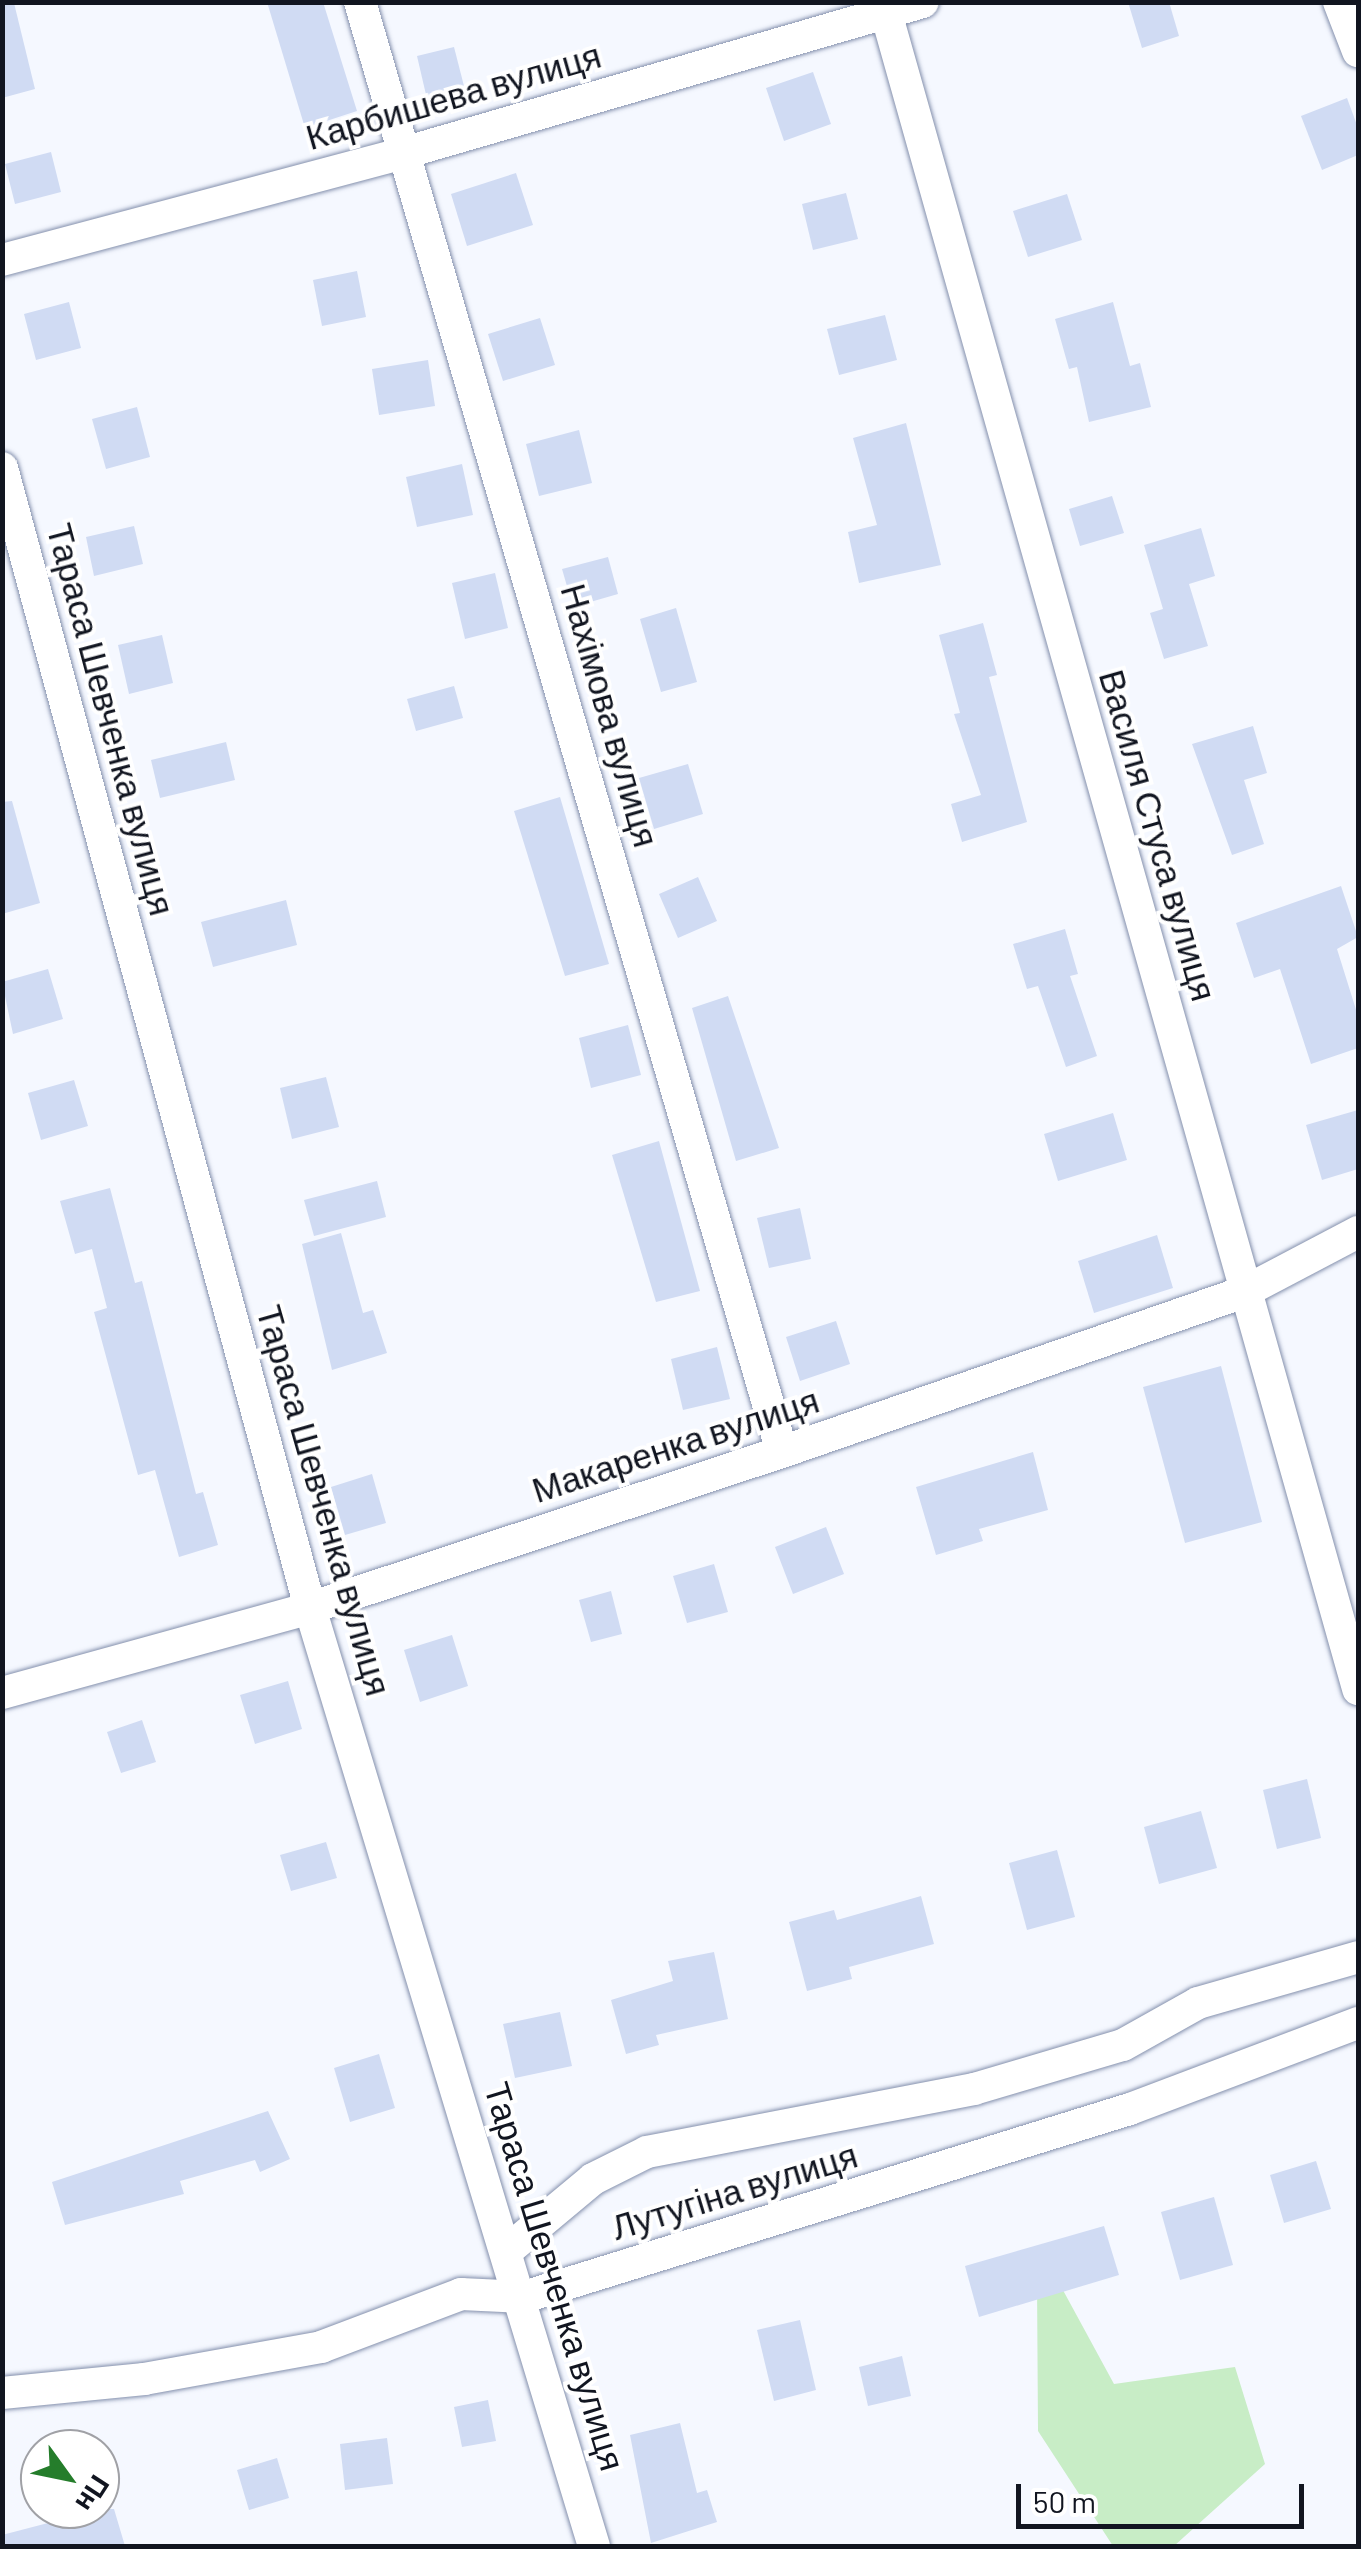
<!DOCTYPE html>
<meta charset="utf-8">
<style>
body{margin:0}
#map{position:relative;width:1361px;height:2549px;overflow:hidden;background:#f5f8ff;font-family:Barlow,sans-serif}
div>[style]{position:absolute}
.green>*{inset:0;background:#c8edc6}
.building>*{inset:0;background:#d0dbf3}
.roads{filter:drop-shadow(0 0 2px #8490ad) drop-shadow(0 0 2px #8490ad)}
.street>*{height:32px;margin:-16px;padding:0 16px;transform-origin:16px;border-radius:16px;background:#fff}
span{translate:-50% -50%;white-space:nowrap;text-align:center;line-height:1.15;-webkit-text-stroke:8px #fff;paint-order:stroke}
.street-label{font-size:35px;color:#111520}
.frame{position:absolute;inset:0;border:5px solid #111520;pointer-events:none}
.north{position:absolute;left:20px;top:2429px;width:100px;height:100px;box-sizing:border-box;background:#fff;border:2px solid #a0a1a6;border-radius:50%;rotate:123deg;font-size:28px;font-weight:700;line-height:40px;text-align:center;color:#111520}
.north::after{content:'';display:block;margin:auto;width:35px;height:45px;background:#257d2b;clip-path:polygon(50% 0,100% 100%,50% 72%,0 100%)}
.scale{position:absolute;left:1016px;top:2484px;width:288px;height:45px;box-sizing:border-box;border:5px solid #111520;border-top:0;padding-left:12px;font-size:30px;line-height:35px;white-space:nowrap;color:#111520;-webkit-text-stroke:8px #fff;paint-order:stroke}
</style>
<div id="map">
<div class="green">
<div style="clip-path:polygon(1058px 2281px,1114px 2384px,1235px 2367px,1265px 2464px,1174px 2546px,1113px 2546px,1038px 2431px,1037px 2282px)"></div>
</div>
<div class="building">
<div style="clip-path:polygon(267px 2px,323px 2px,357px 111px,305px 128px)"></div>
<div style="clip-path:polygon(1128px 2px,1169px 2px,1179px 36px,1142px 48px)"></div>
<div style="clip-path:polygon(14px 3px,35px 89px,2px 98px,2px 4px)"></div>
<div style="clip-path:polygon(454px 47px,465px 90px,427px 99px,417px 56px)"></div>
<div style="clip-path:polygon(813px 72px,831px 124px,784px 141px,766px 88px)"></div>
<div style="clip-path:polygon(1347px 98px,1358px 128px,1358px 155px,1322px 170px,1301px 116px)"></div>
<div style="clip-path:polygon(51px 152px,61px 192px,15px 204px,5px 164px)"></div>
<div style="clip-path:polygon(516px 173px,533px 225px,467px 246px,451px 194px)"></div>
<div style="clip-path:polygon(846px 193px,858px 239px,813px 250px,802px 204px)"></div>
<div style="clip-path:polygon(1067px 194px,1082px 240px,1028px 257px,1013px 211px)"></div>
<div style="clip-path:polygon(357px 271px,366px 317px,322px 326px,313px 280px)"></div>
<div style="clip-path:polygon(69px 302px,81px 348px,36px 360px,24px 314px)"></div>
<div style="clip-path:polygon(1113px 302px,1130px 366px,1140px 363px,1151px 407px,1089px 422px,1077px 367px,1069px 369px,1055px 319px)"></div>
<div style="clip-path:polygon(885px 315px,897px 360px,839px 375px,827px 329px)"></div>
<div style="clip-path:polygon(540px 318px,555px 365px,503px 381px,488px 334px)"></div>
<div style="clip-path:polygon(428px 360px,435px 406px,379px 415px,372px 369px)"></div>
<div style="clip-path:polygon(137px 407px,150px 457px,106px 469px,92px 419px)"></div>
<div style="clip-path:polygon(906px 423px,941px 565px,859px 583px,848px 532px,877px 525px,853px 438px)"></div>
<div style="clip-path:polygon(579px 430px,592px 483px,539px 496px,526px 444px)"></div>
<div style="clip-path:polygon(462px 464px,473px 515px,417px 527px,406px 477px)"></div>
<div style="clip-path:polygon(1112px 496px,1124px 533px,1080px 546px,1069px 509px)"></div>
<div style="clip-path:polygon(134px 526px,143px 564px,94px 576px,86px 537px)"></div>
<div style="clip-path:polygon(1201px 528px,1215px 576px,1189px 584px,1208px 646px,1164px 659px,1150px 613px,1163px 609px,1144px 545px)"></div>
<div style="clip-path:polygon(608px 557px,618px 594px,573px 607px,562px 569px)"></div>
<div style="clip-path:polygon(495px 573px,508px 628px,465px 639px,452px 583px)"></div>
<div style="clip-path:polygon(676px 608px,697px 682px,661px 692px,640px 619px)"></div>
<div style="clip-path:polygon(983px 623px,997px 675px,989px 677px,1027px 822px,962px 842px,951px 804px,981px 795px,954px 714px,960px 713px,939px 635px)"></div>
<div style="clip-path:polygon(162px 635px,173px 683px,129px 694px,118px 645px)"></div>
<div style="clip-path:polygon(454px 686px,463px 718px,416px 731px,407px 699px)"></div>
<div style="clip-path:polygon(1253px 726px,1267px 773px,1244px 780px,1264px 844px,1232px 855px,1192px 744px)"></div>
<div style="clip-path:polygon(226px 742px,235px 780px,160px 798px,151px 760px)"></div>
<div style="clip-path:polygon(688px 764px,703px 814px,654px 829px,639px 778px)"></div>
<div style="clip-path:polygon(560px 797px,609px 964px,565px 976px,514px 811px)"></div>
<div style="clip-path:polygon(12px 801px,40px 903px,2px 914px,2px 802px)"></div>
<div style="clip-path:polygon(698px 877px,717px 921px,678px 938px,659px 894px)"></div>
<div style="clip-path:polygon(1341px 886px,1358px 937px,1337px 949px,1358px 1016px,1358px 1048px,1311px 1064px,1280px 969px,1254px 978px,1236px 923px)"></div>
<div style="clip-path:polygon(286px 900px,297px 945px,213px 967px,201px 922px)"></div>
<div style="clip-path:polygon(1065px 929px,1078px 974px,1070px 976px,1097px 1056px,1066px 1067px,1038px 986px,1027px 989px,1013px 944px)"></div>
<div style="clip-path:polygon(48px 969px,63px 1019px,13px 1034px,2px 982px)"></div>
<div style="clip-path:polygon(728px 996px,779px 1148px,736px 1161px,692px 1008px)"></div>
<div style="clip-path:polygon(628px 1025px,641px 1075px,591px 1088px,579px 1038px)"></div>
<div style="clip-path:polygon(326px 1077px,339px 1127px,292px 1139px,280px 1088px)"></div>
<div style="clip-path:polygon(74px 1080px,88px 1126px,41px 1140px,28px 1093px)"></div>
<div style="clip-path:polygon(1358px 1110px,1358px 1169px,1322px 1180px,1306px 1125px)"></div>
<div style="clip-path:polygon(1113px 1113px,1127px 1160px,1058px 1181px,1044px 1134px)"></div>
<div style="clip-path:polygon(659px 1141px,700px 1291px,656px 1302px,612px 1155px)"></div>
<div style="clip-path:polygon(377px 1181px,386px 1217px,314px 1236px,304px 1200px)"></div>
<div style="clip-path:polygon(110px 1188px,135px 1283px,142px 1281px,196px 1494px,203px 1492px,218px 1545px,179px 1557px,155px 1470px,138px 1475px,94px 1312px,107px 1308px,92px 1249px,75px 1254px,60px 1201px)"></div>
<div style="clip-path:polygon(800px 1208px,811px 1259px,769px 1268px,757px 1218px)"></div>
<div style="clip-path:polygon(341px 1233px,363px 1313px,373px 1310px,387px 1353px,332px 1370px,302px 1244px)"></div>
<div style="clip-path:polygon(1157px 1235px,1173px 1288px,1094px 1313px,1078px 1261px)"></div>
<div style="clip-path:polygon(836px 1321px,850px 1364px,800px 1381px,786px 1337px)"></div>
<div style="clip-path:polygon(717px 1347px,730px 1399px,683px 1410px,671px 1359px)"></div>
<div style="clip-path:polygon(1221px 1366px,1262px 1522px,1185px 1543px,1143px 1387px)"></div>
<div style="clip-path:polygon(1033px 1452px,1048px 1510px,979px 1529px,983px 1541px,936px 1555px,916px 1487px)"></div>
<div style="clip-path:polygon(372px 1474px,386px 1523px,345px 1535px,331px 1487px)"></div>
<div style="clip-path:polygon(826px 1527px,844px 1574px,793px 1594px,775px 1547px)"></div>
<div style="clip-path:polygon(714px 1564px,728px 1612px,687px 1623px,673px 1576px)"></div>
<div style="clip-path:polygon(611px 1591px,622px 1634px,591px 1642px,579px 1600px)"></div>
<div style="clip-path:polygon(452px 1635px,468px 1686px,420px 1702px,404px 1650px)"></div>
<div style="clip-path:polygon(288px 1681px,302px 1729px,255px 1744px,240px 1695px)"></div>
<div style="clip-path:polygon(142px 1720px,156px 1762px,121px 1773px,107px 1732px)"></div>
<div style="clip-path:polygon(1307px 1779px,1321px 1838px,1277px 1849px,1263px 1790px)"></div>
<div style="clip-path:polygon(1201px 1811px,1217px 1868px,1159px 1884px,1144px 1827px)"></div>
<div style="clip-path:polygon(326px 1842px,337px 1878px,291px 1891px,280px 1855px)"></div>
<div style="clip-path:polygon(1057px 1850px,1075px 1917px,1027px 1930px,1009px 1863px)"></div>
<div style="clip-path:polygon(921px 1896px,934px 1944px,849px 1967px,852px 1979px,807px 1991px,789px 1922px,834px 1910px,837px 1920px)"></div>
<div style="clip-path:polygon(714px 1952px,728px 2019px,656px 2035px,659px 2045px,626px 2054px,611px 2000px,673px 1981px,668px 1961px)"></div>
<div style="clip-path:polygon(560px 2012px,572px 2066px,515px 2078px,503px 2024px)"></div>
<div style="clip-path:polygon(379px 2054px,395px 2108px,350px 2122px,334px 2068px)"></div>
<div style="clip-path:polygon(268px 2111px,290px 2159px,260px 2172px,255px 2160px,180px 2181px,184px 2194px,65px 2225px,52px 2182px)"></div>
<div style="clip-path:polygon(1316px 2161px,1331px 2209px,1284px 2223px,1270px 2175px)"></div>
<div style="clip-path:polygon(1214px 2197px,1233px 2265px,1180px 2280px,1161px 2212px)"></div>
<div style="clip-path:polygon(1104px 2226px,1119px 2275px,979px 2317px,965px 2266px)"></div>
<div style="clip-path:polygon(800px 2320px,816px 2390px,774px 2401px,757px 2330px)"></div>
<div style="clip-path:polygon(902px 2356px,911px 2396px,868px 2406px,859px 2367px)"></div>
<div style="clip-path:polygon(488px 2400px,496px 2441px,462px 2447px,454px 2407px)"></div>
<div style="clip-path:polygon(680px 2423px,697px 2493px,707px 2490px,717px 2522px,651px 2543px,630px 2435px)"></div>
<div style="clip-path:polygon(387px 2438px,393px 2484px,345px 2490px,340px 2444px)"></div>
<div style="clip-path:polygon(277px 2458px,289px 2498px,249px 2510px,237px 2470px)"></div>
<div style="clip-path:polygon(68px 2509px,114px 2509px,125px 2546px,2px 2546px,2px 2535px,71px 2517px)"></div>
</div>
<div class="roads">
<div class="street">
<div style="left:360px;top:2px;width:1510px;rotate:73.77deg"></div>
<div style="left:883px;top:2px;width:1753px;rotate:74.27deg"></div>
<div style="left:1339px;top:2px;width:53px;rotate:68.8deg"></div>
<div style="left:2px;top:260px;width:419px;rotate:-14.9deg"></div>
<div style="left:407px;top:152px;width:537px;rotate:-16.21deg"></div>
<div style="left:2px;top:468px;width:1181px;rotate:74.88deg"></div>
<div style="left:310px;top:1608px;width:980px;rotate:73.16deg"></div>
<div style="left:2px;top:1693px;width:320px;rotate:-15.4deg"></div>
<div style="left:310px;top:1608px;width:497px;rotate:-18.3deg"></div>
<div style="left:782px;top:1452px;width:491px;rotate:-19.1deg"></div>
<div style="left:1246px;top:1291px;width:127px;rotate:-27.8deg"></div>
<div style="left:509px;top:2249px;width:109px;rotate:-39.8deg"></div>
<div style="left:593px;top:2179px;width:60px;rotate:-26.6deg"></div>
<div style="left:647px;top:2152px;width:333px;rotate:-10.9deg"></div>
<div style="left:974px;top:2089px;width:155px;rotate:-16.5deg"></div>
<div style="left:1123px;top:2045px;width:86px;rotate:-29.2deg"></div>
<div style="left:1198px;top:2003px;width:166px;rotate:-16deg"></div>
<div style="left:2px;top:2393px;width:143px;rotate:-5.6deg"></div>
<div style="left:144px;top:2379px;width:180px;rotate:-10.2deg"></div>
<div style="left:321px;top:2347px;width:150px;rotate:-20.7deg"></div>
<div style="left:461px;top:2294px;width:63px;rotate:2.7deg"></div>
<div style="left:524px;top:2297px;width:634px;rotate:-17.24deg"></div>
<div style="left:1130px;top:2109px;width:244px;rotate:-20.7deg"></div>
</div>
</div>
<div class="street-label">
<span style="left:453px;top:95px;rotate:-16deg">Карбишева вулиця</span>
<span style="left:611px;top:715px;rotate:74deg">Нахімова вулиця</span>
<span style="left:112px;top:719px;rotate:75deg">Тараса Шевченка вулиця</span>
<span style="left:1159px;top:835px;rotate:74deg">Василя Стуса вулиця</span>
<span style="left:675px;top:1444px;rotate:-18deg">Макаренка вулиця</span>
<span style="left:325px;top:1500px;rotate:74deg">Тараса Шевченка вулиця</span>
<span style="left:734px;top:2190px;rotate:-17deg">Лутугіна вулиця</span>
<span style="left:556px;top:2276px;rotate:73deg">Тараса Шевченка вулиця</span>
</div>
<div class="frame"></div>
<div class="north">Пн</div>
<div class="scale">50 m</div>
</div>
